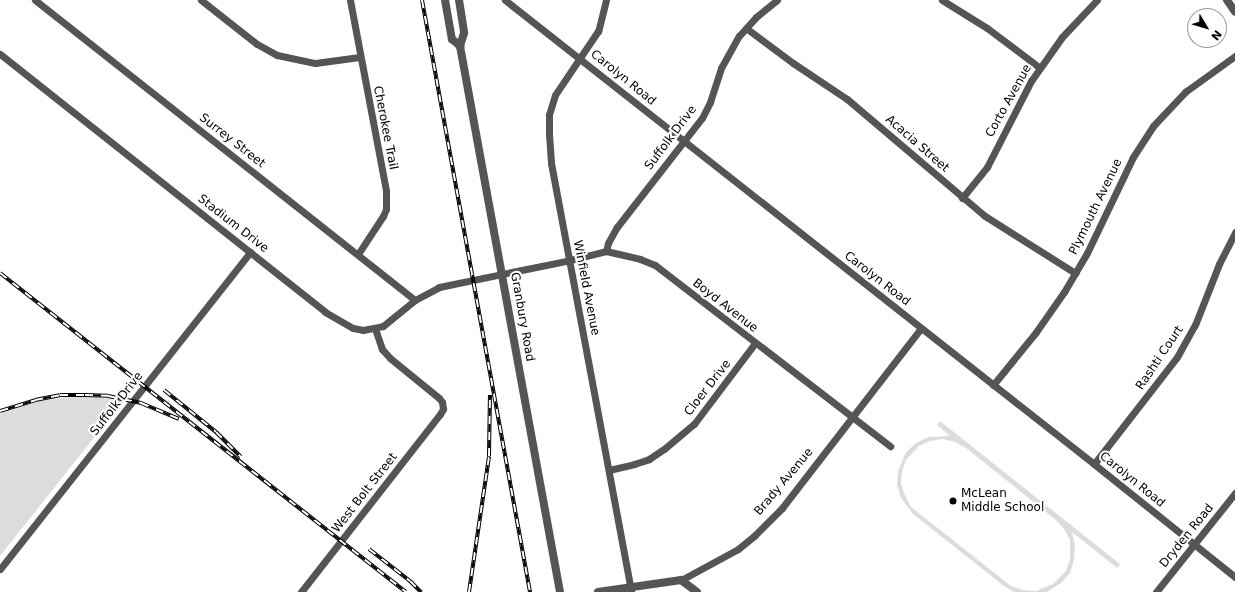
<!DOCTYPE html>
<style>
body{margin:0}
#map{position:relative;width:1235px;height:592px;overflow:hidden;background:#fff;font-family:"DejaVu Sans",sans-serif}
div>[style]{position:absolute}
.green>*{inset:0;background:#dcdcdc}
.minor>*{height:7px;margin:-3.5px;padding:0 3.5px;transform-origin:3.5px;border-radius:3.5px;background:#555}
.tertiary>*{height:8px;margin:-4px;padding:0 4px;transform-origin:4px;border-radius:4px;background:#555}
.rail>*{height:4px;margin-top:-2px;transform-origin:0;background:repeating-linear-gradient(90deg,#fff 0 8px,#000 0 16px);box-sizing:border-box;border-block:1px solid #000}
.dots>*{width:11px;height:11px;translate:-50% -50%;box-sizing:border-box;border:2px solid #fff;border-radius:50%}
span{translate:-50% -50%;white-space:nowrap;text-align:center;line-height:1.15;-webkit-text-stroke:4px #fff;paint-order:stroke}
.street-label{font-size:12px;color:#000}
.poi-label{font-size:12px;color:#000}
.left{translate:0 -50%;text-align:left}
.north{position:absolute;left:1187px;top:8px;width:40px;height:40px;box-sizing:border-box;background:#fff;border:1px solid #999;border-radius:50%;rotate:128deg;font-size:11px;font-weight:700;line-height:16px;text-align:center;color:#000}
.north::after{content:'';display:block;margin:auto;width:14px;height:18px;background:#000;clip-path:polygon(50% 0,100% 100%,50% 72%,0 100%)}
</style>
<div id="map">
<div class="green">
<div style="clip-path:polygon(68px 397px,96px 397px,123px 401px,0 556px,0 414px,39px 401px)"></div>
<div style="clip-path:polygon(evenodd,940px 421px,1120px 564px,1117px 568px,1072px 532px,1075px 546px,1074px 560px,1070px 573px,1061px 583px,1047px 592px,1014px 592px,1004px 586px,913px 514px,901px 498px,897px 485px,898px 471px,906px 452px,916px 443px,929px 437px,950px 436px,937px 425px,940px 421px,943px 439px,955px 442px,966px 448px,1056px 520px,1064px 529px,1070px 540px,1070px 559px,1066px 571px,1053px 584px,1036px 591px,1023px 590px,1011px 586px,911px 507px,905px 496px,901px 484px,902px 472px,906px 460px,919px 446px,930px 441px,943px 439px)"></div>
</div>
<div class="minor">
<div style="left:35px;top:0;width:484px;rotate:38.3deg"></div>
<div style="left:201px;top:0;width:71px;rotate:38.2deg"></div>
<div style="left:257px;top:44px;width:23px;rotate:29deg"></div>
<div style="left:277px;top:55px;width:39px;rotate:12deg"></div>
<div style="left:315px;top:63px;width:45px;rotate:-7.6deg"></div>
<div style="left:350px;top:0;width:194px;rotate:79.3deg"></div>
<div style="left:386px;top:191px;width:18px;rotate:90deg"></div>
<div style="left:386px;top:209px;width:8px;rotate:113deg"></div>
<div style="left:383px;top:216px;width:45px;rotate:123.3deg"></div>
<div style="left:505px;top:0;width:750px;rotate:38.23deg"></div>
<div style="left:1094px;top:464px;width:181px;rotate:38.7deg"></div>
<div style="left:606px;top:0;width:32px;rotate:104deg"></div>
<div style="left:598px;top:31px;width:77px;rotate:123.9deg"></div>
<div style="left:555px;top:95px;width:21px;rotate:107deg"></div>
<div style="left:549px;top:115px;width:19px;rotate:90deg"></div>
<div style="left:549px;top:134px;width:29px;rotate:86deg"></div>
<div style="left:551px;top:163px;width:436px;rotate:79.4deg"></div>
<div style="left:942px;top:0;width:53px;rotate:31.9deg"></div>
<div style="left:987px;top:28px;width:66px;rotate:37deg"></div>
<div style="left:746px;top:28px;width:59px;rotate:36.7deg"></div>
<div style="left:793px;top:63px;width:65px;rotate:33.7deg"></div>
<div style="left:847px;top:99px;width:181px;rotate:40.3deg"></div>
<div style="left:985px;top:216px;width:107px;rotate:32.3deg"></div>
<div style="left:0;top:54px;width:415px;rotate:38.4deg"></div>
<div style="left:325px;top:312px;width:32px;rotate:30deg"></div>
<div style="left:353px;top:328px;width:10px;rotate:11deg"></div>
<div style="left:363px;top:330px;width:20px;rotate:-11deg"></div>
<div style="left:383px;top:326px;width:41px;rotate:-39.1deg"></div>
<div style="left:415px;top:300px;width:27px;rotate:-28deg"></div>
<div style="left:439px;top:287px;width:134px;rotate:-11.6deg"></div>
<div style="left:570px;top:260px;width:37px;rotate:-14deg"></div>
<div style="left:606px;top:251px;width:35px;rotate:13deg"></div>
<div style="left:640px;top:259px;width:16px;rotate:22deg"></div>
<div style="left:655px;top:265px;width:297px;rotate:37.6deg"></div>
<div style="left:962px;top:198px;width:40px;rotate:-51deg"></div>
<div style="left:987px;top:167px;width:97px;rotate:-62.9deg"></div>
<div style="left:1031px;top:81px;width:54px;rotate:-54.8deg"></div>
<div style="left:1062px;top:37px;width:51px;rotate:-46.6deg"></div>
<div style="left:606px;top:251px;width:8px;rotate:-76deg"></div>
<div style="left:608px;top:243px;width:18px;rotate:-61deg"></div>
<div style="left:617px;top:227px;width:138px;rotate:-52.1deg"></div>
<div style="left:702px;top:118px;width:18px;rotate:-63deg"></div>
<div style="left:710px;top:102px;width:36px;rotate:-72deg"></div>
<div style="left:721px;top:68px;width:37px;rotate:-61deg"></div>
<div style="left:739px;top:36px;width:25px;rotate:-48deg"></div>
<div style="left:756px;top:17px;width:27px;rotate:-39deg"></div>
<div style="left:993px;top:385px;width:68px;rotate:-50.9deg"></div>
<div style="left:1036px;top:332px;width:49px;rotate:-55deg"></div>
<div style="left:1064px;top:292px;width:45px;rotate:-59.5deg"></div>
<div style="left:1087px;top:253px;width:106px;rotate:-64.4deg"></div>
<div style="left:1133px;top:157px;width:37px;rotate:-57deg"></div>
<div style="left:1153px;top:126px;width:47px;rotate:-46.7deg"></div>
<div style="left:1185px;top:92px;width:62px;rotate:-35.8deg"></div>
<div style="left:1094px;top:464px;width:135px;rotate:-52.2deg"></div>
<div style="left:1177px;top:357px;width:37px;rotate:-61deg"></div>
<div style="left:1195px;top:325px;width:66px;rotate:-68.5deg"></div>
<div style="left:1219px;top:264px;width:36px;rotate:-63deg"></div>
<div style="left:609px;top:470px;width:26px;rotate:-13deg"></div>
<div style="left:634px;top:464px;width:16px;rotate:-18deg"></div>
<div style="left:649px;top:459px;width:18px;rotate:-34deg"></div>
<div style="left:664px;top:449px;width:39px;rotate:-40deg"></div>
<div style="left:694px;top:424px;width:101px;rotate:-53deg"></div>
<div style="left:0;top:569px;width:404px;rotate:-51.7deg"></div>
<div style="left:681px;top:580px;width:65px;rotate:-28.5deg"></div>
<div style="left:738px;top:549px;width:21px;rotate:-39deg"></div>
<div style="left:754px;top:536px;width:40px;rotate:-45deg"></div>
<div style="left:782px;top:508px;width:227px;rotate:-52.3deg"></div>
<div style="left:301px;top:592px;width:226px;rotate:-52deg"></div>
<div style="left:440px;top:414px;width:6px;rotate:-59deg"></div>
<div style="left:443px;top:409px;width:7px;rotate:-98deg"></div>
<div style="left:442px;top:402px;width:5px;rotate:-127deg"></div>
<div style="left:439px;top:398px;width:63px;rotate:-140.8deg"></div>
<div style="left:390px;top:358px;width:12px;rotate:-132deg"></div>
<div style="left:382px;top:349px;width:21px;rotate:-109deg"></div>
<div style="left:1156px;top:592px;width:127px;rotate:-51.4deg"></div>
</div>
<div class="tertiary">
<div style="left:445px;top:0;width:40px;rotate:80deg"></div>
<div style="left:452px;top:39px;width:11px;rotate:41deg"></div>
<div style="left:459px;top:0;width:33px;rotate:81deg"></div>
<div style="left:464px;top:33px;width:14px;rotate:107deg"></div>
<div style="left:460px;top:46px;width:555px;rotate:79.62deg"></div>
<div style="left:1227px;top:0;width:14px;rotate:56deg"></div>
<div style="left:598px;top:592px;width:84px;rotate:-8.2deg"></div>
<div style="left:681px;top:580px;width:20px;rotate:37deg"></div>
</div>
<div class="rail">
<div style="left:422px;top:0;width:602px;rotate:79.66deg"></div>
<div style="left:0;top:273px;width:516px;rotate:38.16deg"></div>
<div style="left:164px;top:390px;width:67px;rotate:38.9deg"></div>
<div style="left:216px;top:432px;width:35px;rotate:45deg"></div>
<div style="left:0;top:411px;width:37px;rotate:-17deg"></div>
<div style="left:35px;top:400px;width:25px;rotate:-11deg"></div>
<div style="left:60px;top:395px;width:25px"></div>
<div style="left:85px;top:395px;width:23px;rotate:2deg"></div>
<div style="left:108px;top:396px;width:34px;rotate:12deg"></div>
<div style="left:141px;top:403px;width:41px;rotate:22.8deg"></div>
<div style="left:369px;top:549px;width:52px;rotate:38deg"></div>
<div style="left:410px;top:581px;width:16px;rotate:45deg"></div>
<div style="left:469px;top:592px;width:137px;rotate:-81.6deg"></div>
<div style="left:489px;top:456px;width:61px;rotate:-89.1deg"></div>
</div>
<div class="dots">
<div style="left:953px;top:501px;background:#000"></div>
</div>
<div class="street-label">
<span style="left:623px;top:78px;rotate:39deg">Carolyn Road</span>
<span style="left:1009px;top:101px;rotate:-61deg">Corto Avenue</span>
<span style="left:385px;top:128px;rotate:79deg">Cherokee Trail</span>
<span style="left:671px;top:138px;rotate:-53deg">Suffolk Drive</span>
<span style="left:232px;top:141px;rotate:38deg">Surrey Street</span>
<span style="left:917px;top:144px;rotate:41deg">Acacia Street</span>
<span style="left:1096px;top:207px;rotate:-64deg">Plymouth Avenue</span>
<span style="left:233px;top:224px;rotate:38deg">Stadium Drive</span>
<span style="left:877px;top:279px;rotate:38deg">Carolyn Road</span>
<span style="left:586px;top:288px;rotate:79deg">Winfield Avenue</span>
<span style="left:725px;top:306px;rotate:38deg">Boyd Avenue</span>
<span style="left:522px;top:317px;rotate:80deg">Granbury Road</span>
<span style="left:1160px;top:358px;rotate:-56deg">Rashti Court</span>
<span style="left:708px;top:388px;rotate:-52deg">Cloer Drive</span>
<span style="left:117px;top:404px;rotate:-52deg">Suffolk Drive</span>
<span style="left:1132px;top:480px;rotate:39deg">Carolyn Road</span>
<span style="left:784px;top:482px;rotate:-50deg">Brady Avenue</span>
<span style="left:365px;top:493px;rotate:-52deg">West Bolt Street</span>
<span style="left:1187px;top:536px;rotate:-51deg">Dryden Road</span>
</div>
<div class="poi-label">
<span class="left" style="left:961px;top:501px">McLean<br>Middle School</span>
</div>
<div class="north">N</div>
</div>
